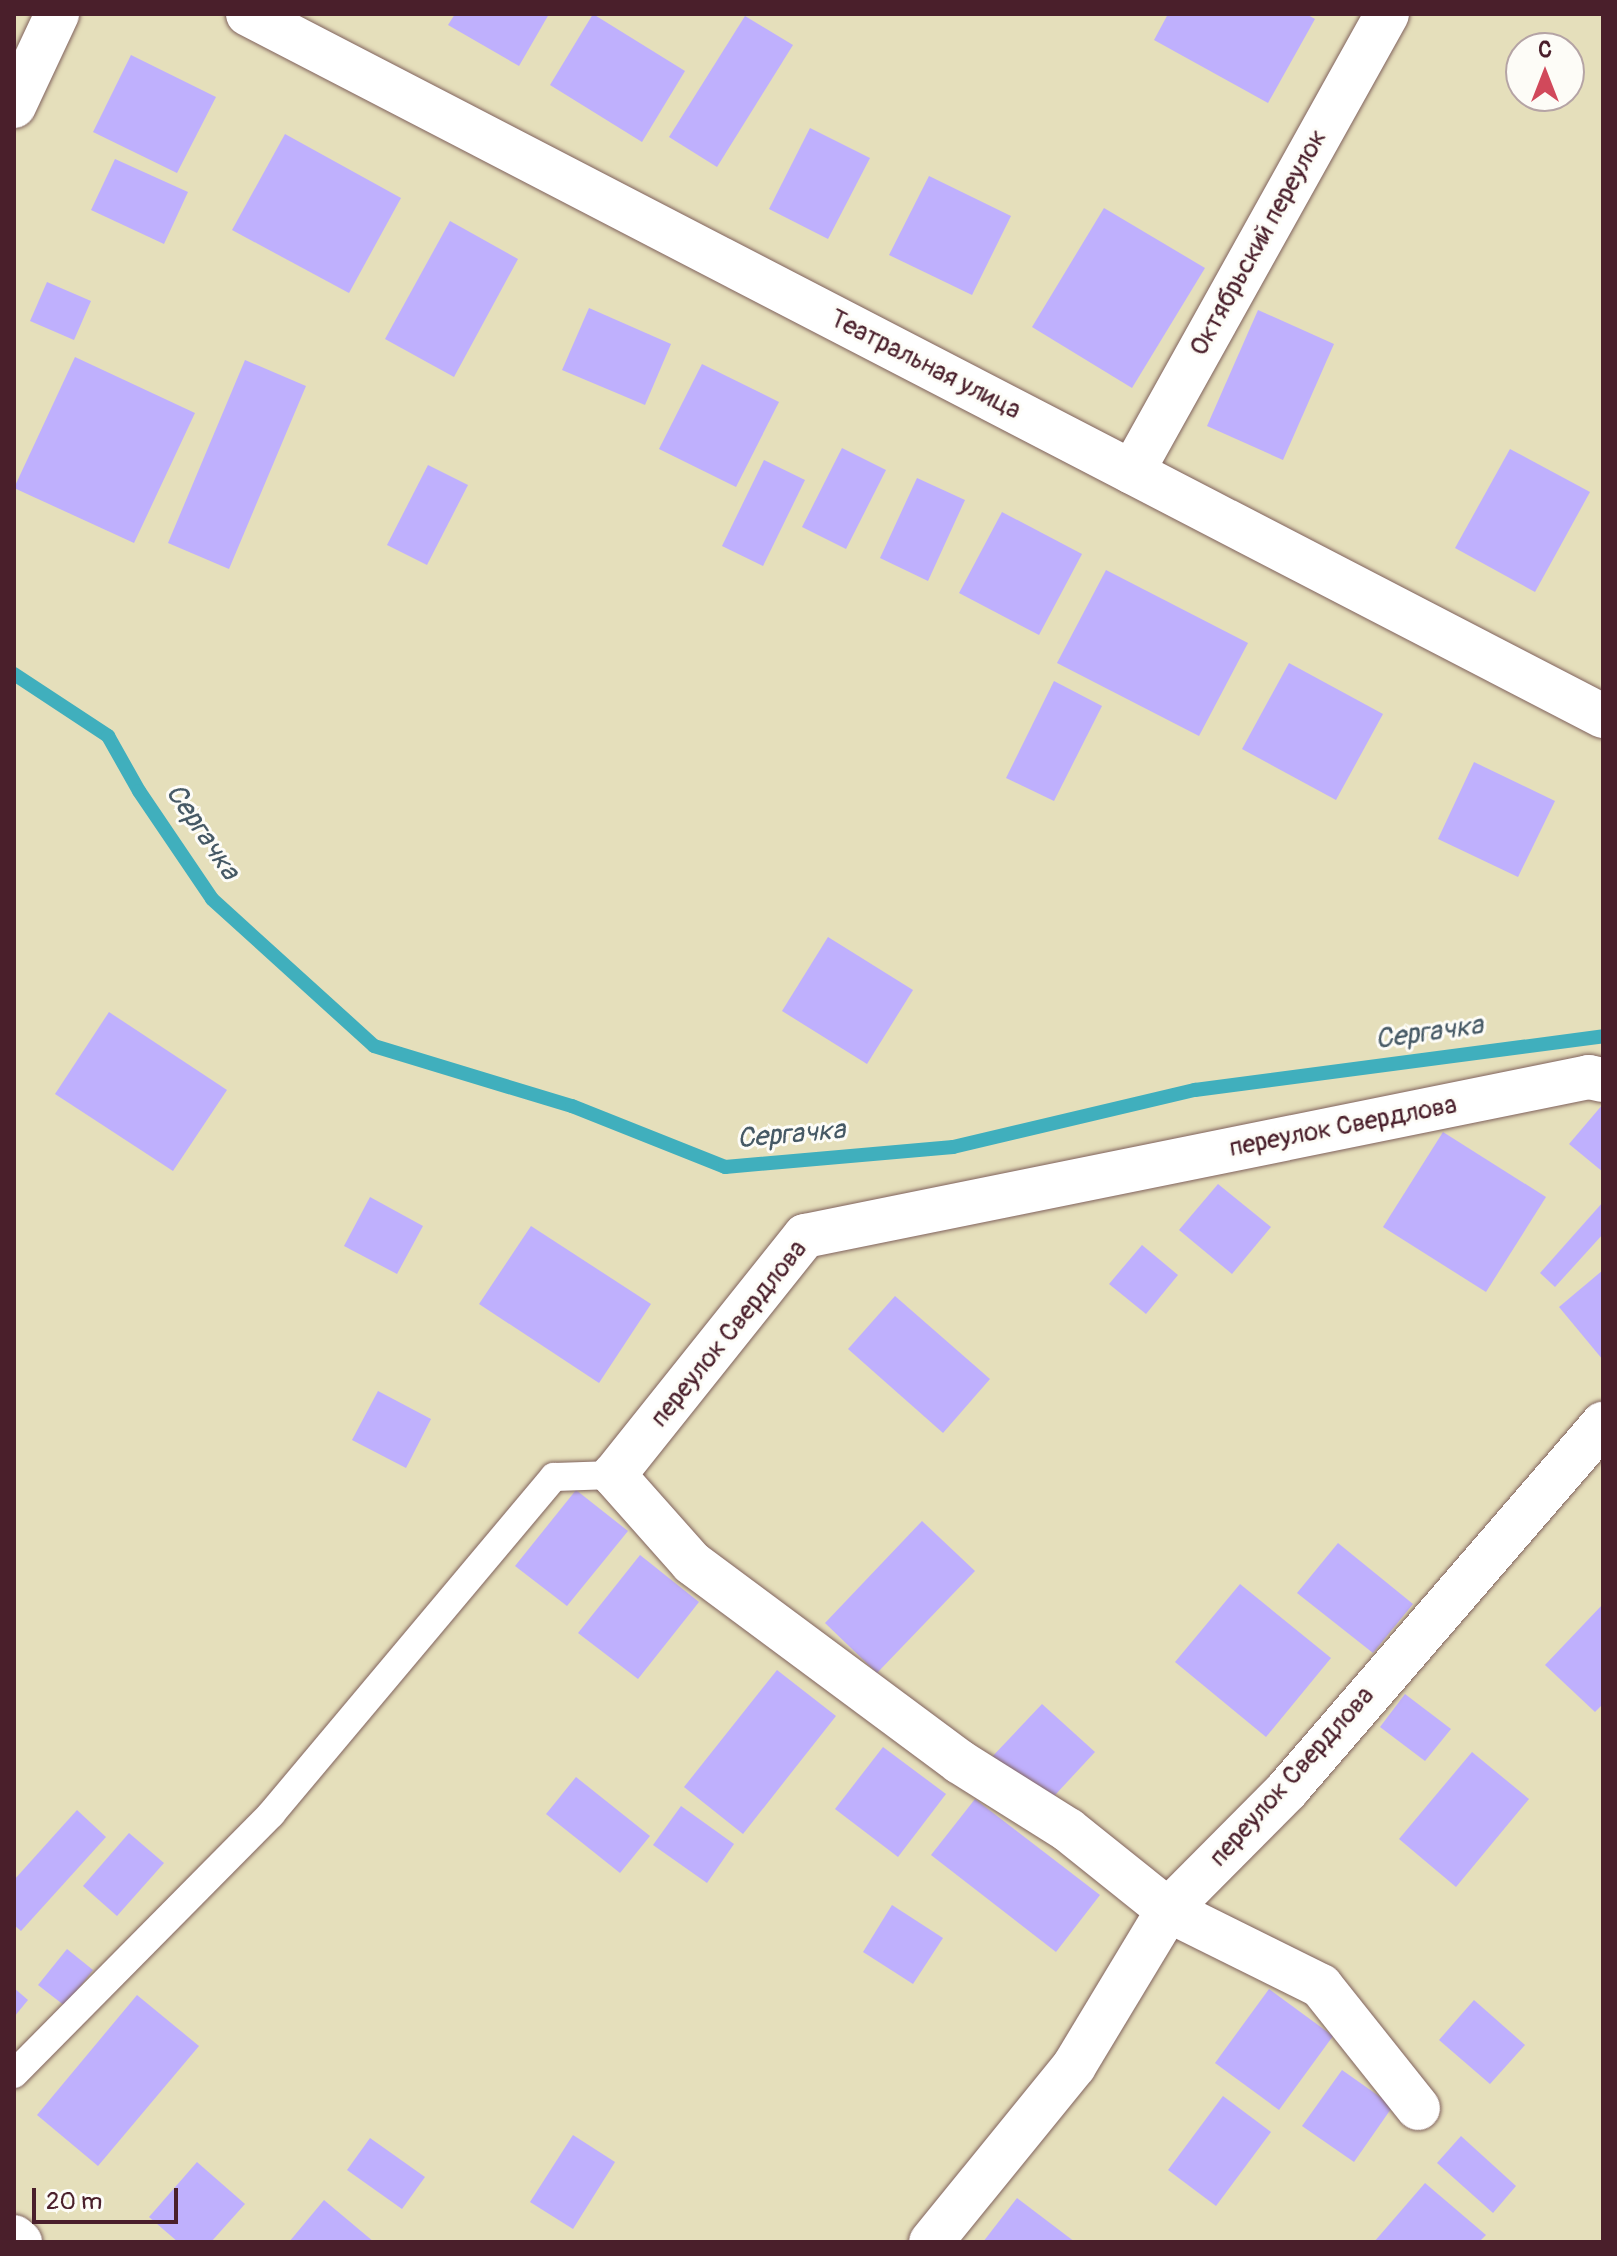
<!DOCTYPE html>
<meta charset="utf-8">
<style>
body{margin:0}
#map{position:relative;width:1617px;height:2256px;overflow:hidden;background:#e5dfbb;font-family:Pangolin,sans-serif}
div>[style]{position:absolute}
.stream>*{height:14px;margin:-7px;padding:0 7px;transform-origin:7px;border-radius:7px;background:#40afbd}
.building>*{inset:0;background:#bfb0fd}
.roads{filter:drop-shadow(0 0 2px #80625d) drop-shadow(0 0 2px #80625d)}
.lane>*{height:28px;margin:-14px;padding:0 14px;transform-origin:14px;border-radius:14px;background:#fff}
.street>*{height:44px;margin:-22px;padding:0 22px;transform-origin:22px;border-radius:22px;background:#fff}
.secondary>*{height:44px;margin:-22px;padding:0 22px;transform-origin:22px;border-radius:22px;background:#fff}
span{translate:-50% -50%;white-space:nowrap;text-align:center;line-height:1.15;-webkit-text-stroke:6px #fdfcf7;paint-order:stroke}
.street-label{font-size:26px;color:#4a1f2b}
.water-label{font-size:28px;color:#465965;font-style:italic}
.frame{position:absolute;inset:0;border:16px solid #4a1f2b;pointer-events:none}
.north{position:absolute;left:1505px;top:32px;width:80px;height:80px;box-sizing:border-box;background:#fdfcf7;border:2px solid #b5a4a5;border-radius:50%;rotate:0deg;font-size:22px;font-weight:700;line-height:32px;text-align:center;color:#4a1f2b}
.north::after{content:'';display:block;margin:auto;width:28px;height:36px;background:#d1495b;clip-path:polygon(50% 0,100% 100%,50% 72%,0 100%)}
.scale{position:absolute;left:32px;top:2188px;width:146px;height:36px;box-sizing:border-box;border:4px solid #4a1f2b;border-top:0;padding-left:10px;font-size:24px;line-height:28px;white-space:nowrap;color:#4a1f2b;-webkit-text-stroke:6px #fdfcf7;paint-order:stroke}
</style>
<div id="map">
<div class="stream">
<div style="left:14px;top:674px;width:113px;rotate:33.4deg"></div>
<div style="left:108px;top:736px;width:63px;rotate:60.6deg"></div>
<div style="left:139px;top:791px;width:130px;rotate:55.9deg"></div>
<div style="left:212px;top:899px;width:219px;rotate:42.2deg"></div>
<div style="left:374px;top:1046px;width:207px;rotate:16.9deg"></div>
<div style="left:572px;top:1106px;width:165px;rotate:21.7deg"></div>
<div style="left:725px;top:1167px;width:229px;rotate:-5deg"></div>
<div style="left:953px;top:1147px;width:249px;rotate:-13.3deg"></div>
<div style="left:1195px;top:1090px;width:412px;rotate:-7.5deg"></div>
</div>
<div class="building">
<div style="clip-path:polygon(455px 14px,549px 14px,519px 66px,448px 25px)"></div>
<div style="clip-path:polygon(593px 14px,685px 71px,642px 142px,550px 85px)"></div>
<div style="clip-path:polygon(1168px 14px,1306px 14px,1315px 19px,1268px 103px,1154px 40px)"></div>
<div style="clip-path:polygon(745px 16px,793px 45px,717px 167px,669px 137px)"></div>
<div style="clip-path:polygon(131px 55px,216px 97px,177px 173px,93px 132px)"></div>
<div style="clip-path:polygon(810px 128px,870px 158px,828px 239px,769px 209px)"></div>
<div style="clip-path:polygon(285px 134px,401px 198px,349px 293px,232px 230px)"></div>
<div style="clip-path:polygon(115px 159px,188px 192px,164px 244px,91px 210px)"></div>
<div style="clip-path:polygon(929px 176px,1011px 216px,972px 295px,889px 255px)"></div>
<div style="clip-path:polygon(1104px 208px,1205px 268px,1132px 388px,1032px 327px)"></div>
<div style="clip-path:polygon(450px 221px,518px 259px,454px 377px,385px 339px)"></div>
<div style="clip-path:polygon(47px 282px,91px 301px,74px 340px,30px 321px)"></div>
<div style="clip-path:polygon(589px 308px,671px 344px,645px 405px,562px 370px)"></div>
<div style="clip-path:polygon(1258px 310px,1334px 344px,1283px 460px,1207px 426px)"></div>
<div style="clip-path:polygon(75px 357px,195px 413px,134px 543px,14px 488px)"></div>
<div style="clip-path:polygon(245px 360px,306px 386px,229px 569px,168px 543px)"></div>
<div style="clip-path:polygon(702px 364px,779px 402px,736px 487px,659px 449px)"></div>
<div style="clip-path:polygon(842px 448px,886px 470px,846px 549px,802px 527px)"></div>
<div style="clip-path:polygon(1510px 449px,1590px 492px,1535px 592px,1455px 548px)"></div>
<div style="clip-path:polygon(764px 460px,805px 480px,763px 566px,722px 546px)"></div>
<div style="clip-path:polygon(428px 465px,468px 485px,427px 565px,387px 545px)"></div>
<div style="clip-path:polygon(917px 478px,965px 500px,928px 581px,880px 558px)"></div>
<div style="clip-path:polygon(1002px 512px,1082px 554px,1039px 635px,959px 593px)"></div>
<div style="clip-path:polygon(1106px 570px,1248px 643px,1199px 736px,1057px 663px)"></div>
<div style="clip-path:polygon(1289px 663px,1383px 714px,1336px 800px,1242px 749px)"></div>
<div style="clip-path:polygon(1054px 681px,1102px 706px,1054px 801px,1006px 778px)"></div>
<div style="clip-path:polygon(1474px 762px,1555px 801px,1518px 877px,1438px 839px)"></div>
<div style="clip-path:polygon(828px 937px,913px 990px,867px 1064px,782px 1011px)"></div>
<div style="clip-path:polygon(109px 1012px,227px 1090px,173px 1171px,55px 1094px)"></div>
<div style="clip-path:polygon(1603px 1104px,1603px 1172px,1569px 1144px)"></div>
<div style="clip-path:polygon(1443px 1132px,1546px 1197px,1486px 1292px,1383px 1227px)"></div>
<div style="clip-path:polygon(1218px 1184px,1271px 1227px,1232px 1274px,1179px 1230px)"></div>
<div style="clip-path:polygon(370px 1197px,423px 1226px,397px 1274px,344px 1246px)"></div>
<div style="clip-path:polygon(1603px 1202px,1603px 1234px,1555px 1287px,1540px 1273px)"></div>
<div style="clip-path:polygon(531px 1226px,651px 1304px,599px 1383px,479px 1304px)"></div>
<div style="clip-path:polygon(1142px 1245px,1178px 1275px,1146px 1314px,1109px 1284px)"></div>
<div style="clip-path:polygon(1603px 1270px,1603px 1360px,1559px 1307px)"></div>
<div style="clip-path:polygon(895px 1296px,990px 1379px,943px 1433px,848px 1349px)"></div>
<div style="clip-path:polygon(378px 1391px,431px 1419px,406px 1468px,352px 1440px)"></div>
<div style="clip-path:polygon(576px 1490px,628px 1531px,567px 1606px,515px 1566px)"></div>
<div style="clip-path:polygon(922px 1521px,975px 1571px,877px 1673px,825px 1623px)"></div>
<div style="clip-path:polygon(1338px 1543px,1413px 1604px,1373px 1653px,1297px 1593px)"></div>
<div style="clip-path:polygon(640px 1555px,699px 1602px,638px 1679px,578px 1633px)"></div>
<div style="clip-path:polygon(1240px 1584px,1331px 1658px,1266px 1737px,1175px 1662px)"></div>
<div style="clip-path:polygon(1603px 1604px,1603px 1704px,1595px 1712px,1545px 1665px)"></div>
<div style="clip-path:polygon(777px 1670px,836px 1716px,743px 1834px,684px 1787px)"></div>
<div style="clip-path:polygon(1405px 1694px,1451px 1729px,1425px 1761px,1380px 1727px)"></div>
<div style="clip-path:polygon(1042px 1704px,1095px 1752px,1043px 1808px,990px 1759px)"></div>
<div style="clip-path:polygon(883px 1747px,946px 1794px,898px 1857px,835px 1809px)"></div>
<div style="clip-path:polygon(1472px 1752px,1529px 1799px,1456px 1887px,1399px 1839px)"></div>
<div style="clip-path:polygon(576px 1777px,650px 1836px,620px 1873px,546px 1814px)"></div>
<div style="clip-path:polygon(975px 1799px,1100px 1895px,1056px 1952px,931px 1855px)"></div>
<div style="clip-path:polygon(681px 1806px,734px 1844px,707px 1883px,653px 1845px)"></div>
<div style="clip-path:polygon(77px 1810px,106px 1837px,21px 1931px,14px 1925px,14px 1880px)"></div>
<div style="clip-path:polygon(129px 1833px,164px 1863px,117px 1916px,83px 1886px)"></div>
<div style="clip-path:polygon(892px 1905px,943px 1938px,913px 1984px,863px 1952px)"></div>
<div style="clip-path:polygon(67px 1949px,93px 1970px,65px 2006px,38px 1985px)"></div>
<div style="clip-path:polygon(14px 1988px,28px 2000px,14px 2017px)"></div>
<div style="clip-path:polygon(1269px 1989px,1333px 2036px,1279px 2110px,1215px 2063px)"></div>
<div style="clip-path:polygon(137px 1995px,199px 2046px,98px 2166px,37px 2115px)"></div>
<div style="clip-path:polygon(1474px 2000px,1525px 2045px,1490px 2084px,1439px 2040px)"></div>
<div style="clip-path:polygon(1342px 2070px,1393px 2106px,1354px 2162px,1302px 2126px)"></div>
<div style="clip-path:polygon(1223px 2096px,1271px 2132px,1216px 2206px,1168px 2170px)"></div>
<div style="clip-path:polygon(573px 2135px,615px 2162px,573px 2229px,530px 2202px)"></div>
<div style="clip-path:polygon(1461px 2136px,1516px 2186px,1493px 2213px,1437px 2163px)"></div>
<div style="clip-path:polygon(370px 2138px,425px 2177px,402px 2209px,347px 2170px)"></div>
<div style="clip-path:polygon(197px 2162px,245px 2204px,211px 2242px,178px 2242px,149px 2217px)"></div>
<div style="clip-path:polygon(1425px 2183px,1486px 2235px,1479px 2242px,1374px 2242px)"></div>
<div style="clip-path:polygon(1017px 2198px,1075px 2242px,983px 2242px)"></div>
<div style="clip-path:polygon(324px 2200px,374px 2242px,289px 2242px)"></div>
</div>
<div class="roads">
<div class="lane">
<div style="left:14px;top:2074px;width:366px;rotate:-45.3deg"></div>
<div style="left:271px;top:1814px;width:440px;rotate:-50deg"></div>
<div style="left:554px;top:1477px;width:60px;rotate:-1.9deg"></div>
</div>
<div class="street">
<div style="left:248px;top:14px;width:1526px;rotate:27.39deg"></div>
<div style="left:1132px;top:472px;width:524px;rotate:-60.89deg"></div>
<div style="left:1418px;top:2108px;width:156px;rotate:-128.5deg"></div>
<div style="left:1321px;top:1986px;width:171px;rotate:-153.6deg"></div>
<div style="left:1168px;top:1910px;width:128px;rotate:-141.3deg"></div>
<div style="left:1068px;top:1830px;width:128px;rotate:-147.8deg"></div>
<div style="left:960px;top:1762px;width:334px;rotate:-143.4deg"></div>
<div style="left:692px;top:1563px;width:118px;rotate:-131.6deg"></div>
<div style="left:614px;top:1475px;width:306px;rotate:-51.4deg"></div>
<div style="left:805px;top:1236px;width:800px;rotate:-11.46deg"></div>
<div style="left:1589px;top:1077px;width:14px;rotate:12deg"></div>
<div style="left:931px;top:2242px;width:227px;rotate:-50.9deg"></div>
<div style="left:1074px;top:2066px;width:182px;rotate:-58.9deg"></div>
<div style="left:1168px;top:1910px;width:169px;rotate:-45.2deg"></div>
<div style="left:1287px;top:1790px;width:484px;rotate:-49.2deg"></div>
</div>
<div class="secondary">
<div style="left:14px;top:106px;width:102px;rotate:-64.9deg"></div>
<div style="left:14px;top:2237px;width:8px;rotate:40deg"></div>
</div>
</div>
<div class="street-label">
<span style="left:1259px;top:243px;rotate:-61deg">Октябрьский переулок</span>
<span style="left:925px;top:365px;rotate:27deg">Театральная улица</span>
<span style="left:1343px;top:1127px;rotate:-11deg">переулок Свердлова</span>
<span style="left:729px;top:1334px;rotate:-51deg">переулок Свердлова</span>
<span style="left:1292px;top:1777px;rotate:-48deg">переулок Свердлова</span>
</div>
<div class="water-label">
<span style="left:202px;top:832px;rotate:56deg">Сергачка</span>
<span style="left:1429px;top:1033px;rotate:-8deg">Сергачка</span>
<span style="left:791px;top:1135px;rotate:-5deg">Сергачка</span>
</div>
<div class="frame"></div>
<div class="north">С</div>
<div class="scale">20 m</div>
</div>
